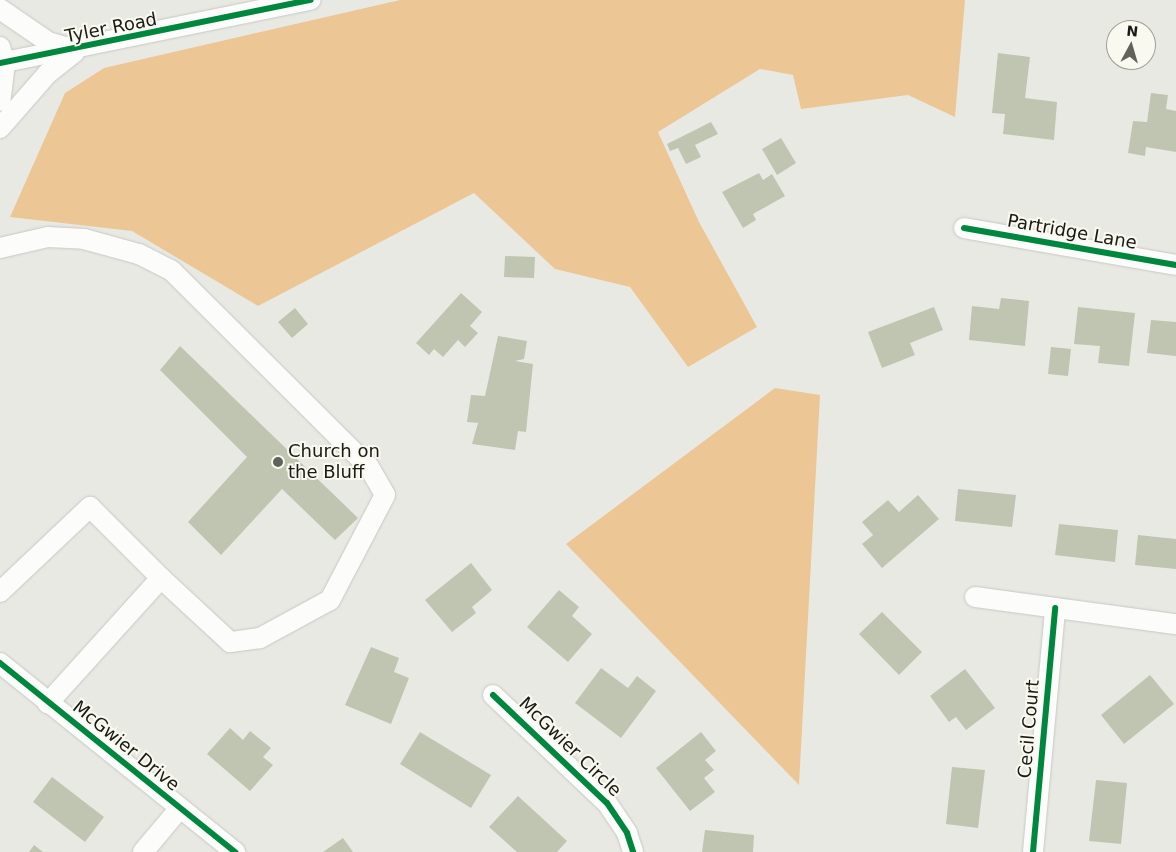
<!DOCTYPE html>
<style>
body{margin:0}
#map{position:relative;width:1176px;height:852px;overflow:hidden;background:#e9e9e4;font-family:"DejaVu Sans",sans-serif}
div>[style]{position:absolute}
.forest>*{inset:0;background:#ecc795}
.building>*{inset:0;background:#bfc5b0}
.roads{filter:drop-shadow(0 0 1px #c7c7c4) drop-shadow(0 0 1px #c7c7c4)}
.minor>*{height:20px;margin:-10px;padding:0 10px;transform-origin:10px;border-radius:10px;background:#fcfcfb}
.cycleway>*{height:6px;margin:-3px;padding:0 3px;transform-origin:3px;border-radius:3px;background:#00873e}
.dots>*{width:14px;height:14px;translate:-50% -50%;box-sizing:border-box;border:2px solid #f9f9ef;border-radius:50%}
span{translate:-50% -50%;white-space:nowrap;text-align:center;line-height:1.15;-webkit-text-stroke:4px #f9f9ef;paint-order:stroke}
.street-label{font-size:18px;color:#191915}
.poi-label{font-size:18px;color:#191915}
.left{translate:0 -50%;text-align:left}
.north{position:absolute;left:1106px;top:20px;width:50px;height:50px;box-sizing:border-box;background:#f9f9ef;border:1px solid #9f9f98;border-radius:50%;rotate:6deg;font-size:14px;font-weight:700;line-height:20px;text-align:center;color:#191915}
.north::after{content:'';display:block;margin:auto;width:18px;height:22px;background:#62625d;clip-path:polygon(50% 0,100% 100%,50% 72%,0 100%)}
</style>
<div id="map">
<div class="forest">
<div style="clip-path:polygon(400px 0,965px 0,955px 117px,908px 95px,801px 109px,793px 75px,760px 69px,658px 132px,699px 222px,757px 327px,688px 367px,630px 287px,555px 269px,474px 193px,258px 306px,132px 231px,10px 217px,65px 93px,104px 68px)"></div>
<div style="clip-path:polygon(775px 388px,820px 395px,799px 785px,566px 544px)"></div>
</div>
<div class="building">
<div style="clip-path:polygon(998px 53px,1030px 57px,1025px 98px,1057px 102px,1054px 140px,1003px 134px,1005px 114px,992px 113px)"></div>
<div style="clip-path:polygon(1151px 93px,1168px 95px,1166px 109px,1176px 111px,1176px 152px,1146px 147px,1145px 156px,1128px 153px,1133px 121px,1147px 122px)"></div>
<div style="clip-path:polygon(711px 122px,718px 134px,695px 145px,701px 157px,686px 164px,678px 148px,670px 151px,667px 144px)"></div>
<div style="clip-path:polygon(781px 138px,796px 163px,777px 175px,762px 149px)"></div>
<div style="clip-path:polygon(759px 173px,763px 180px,772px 174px,785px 196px,753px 214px,756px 220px,743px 228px,722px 192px)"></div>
<div style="clip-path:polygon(505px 256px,535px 257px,534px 278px,504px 277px)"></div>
<div style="clip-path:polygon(461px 293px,482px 312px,470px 326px,478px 333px,465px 347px,458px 340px,443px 357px,434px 349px,429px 355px,416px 343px)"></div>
<div style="clip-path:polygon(1001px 298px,1029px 301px,1025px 346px,969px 340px,972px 306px,999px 309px)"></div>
<div style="clip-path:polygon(934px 307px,943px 330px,910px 343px,915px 355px,882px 368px,868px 332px)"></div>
<div style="clip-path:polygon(1078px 307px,1135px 313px,1129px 366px,1098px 363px,1100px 346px,1074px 344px)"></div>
<div style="clip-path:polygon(295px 308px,308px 324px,292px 338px,278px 322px)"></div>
<div style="clip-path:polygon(1151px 320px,1176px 322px,1176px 356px,1147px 353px)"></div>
<div style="clip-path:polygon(498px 336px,527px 341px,524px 359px,515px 361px,533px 364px,526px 432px,518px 431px,515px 450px,472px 444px,478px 423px,467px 422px,471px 395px,485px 396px)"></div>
<div style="clip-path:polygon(180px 346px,358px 518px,335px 540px,282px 489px,221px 555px,188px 522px,247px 457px,160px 370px)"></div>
<div style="clip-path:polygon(1051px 347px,1071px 349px,1068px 376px,1048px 374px)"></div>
<div style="clip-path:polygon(958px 489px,1016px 495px,1012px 527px,955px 521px)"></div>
<div style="clip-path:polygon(918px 495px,939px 519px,882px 568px,862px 544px,873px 535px,862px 522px,888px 500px,899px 512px)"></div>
<div style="clip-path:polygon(1059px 524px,1118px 530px,1115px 562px,1055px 555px)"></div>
<div style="clip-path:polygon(1138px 535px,1176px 539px,1176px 569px,1135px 565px)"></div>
<div style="clip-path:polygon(471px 563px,492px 590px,472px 607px,476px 613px,452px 632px,425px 600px)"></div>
<div style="clip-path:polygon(559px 590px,579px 607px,572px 616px,592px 634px,568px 662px,527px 627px)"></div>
<div style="clip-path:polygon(882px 612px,922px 652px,899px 675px,859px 634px)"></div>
<div style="clip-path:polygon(371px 647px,399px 658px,394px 672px,409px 678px,391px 724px,345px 705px)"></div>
<div style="clip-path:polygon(601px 668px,628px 688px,637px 676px,656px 691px,621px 738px,575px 703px)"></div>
<div style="clip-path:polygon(965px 669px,995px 708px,966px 730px,956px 717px,949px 722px,930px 696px)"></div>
<div style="clip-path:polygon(1150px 675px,1174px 704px,1124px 744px,1101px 715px)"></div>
<div style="clip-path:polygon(230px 728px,243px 740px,250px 731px,271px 748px,263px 757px,273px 765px,250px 791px,207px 754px)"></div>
<div style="clip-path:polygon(420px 732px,491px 775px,471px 808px,400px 764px)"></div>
<div style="clip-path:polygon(701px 732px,716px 751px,705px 760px,714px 770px,704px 778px,715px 792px,690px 811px,656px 768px)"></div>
<div style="clip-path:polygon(952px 767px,985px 770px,978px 828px,946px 824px)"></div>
<div style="clip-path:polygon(52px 777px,104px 817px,85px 842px,33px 802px)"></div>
<div style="clip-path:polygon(1096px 780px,1127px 783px,1121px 844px,1089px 841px)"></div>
<div style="clip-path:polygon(518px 796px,567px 841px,557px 852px,517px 852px,489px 827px)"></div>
<div style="clip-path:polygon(705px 830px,754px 835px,753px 852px,702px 852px)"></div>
<div style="clip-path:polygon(343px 838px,353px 852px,323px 852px)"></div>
<div style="clip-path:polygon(34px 845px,43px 852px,29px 852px)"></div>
</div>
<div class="roads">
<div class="minor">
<div style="left:0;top:9px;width:58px;rotate:34.5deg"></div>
<div style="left:48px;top:42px;width:26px;rotate:16deg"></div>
<div style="left:0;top:47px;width:17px;rotate:73deg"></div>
<div style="left:5px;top:63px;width:38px;rotate:97deg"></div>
<div style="left:0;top:63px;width:317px;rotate:-11.5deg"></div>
<div style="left:0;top:128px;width:73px;rotate:-48.9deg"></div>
<div style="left:48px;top:73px;width:33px;rotate:-38deg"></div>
<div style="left:964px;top:228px;width:215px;rotate:9.9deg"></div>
<div style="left:0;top:248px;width:49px;rotate:-12.9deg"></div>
<div style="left:48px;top:237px;width:36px;rotate:3deg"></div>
<div style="left:84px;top:239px;width:57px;rotate:15.3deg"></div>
<div style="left:139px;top:254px;width:36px;rotate:27deg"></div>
<div style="left:171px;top:270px;width:279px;rotate:44.9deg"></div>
<div style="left:369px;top:467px;width:32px;rotate:60deg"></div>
<div style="left:385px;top:495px;width:119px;rotate:117.6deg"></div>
<div style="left:330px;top:600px;width:80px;rotate:151.5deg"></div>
<div style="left:260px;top:638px;width:30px;rotate:172deg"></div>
<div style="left:230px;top:642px;width:94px;rotate:-137.2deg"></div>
<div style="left:0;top:592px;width:124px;rotate:-43.4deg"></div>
<div style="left:90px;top:507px;width:100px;rotate:45deg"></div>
<div style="left:161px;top:578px;width:169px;rotate:132.1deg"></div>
<div style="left:975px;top:597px;width:203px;rotate:7.7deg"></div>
<div style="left:0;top:663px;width:302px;rotate:38.8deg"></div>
<div style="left:493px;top:695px;width:157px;rotate:43.5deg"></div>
<div style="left:607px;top:803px;width:36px;rotate:56deg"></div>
<div style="left:627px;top:833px;width:20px;rotate:72deg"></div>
<div style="left:143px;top:852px;width:57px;rotate:-49.9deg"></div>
<div style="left:1033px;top:852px;width:245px;rotate:-84.8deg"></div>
</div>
</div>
<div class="cycleway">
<div style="left:0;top:63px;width:317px;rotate:-11.5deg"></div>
<div style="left:964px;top:228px;width:215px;rotate:9.9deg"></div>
<div style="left:0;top:663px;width:302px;rotate:38.8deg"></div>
<div style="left:493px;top:695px;width:157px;rotate:43.5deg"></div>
<div style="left:607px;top:803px;width:36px;rotate:56deg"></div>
<div style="left:627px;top:833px;width:20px;rotate:72deg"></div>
<div style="left:1033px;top:852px;width:245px;rotate:-84.8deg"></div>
</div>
<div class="dots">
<div style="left:278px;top:462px;background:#62625d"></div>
</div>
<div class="street-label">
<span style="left:111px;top:28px;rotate:-11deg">Tyler Road</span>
<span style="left:1072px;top:232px;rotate:10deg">Partridge Lane</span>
<span style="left:1029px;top:729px;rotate:-85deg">Cecil Court</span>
<span style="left:126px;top:746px;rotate:39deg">McGwier Drive</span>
<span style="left:570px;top:747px;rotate:44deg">McGwier Circle</span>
</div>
<div class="poi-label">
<span class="left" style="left:288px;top:462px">Church on<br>the Bluff</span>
</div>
<div class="north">N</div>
</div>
